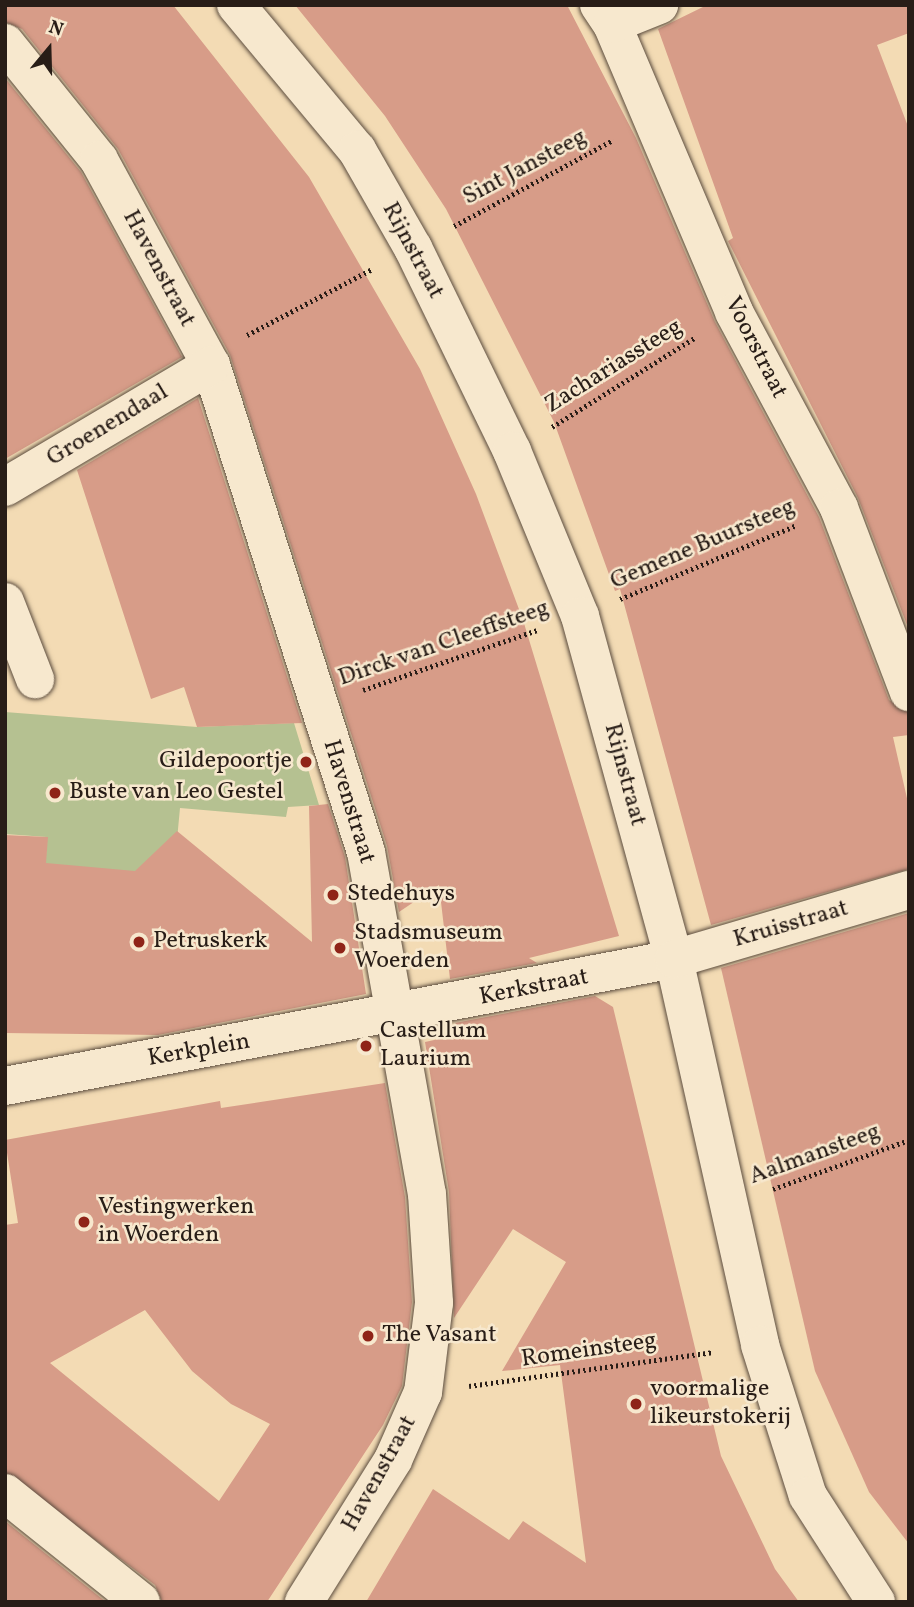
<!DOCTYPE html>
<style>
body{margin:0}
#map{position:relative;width:914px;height:1607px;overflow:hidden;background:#f3dbb4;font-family:Vollkorn,serif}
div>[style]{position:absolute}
.green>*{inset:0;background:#b5c191}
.building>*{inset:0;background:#d79c88}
.path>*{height:4.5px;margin-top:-2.25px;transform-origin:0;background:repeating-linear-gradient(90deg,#281d17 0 2px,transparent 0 5.5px)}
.roads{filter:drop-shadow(0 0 2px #5b4c3e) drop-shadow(0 0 2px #5b4c3e)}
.minor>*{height:38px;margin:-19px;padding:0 19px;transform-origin:19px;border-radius:19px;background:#f7e8ce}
.dots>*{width:19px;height:19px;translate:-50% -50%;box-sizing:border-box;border:4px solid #f7e8ce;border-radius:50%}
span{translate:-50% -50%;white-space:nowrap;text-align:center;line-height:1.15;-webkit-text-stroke:5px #f7e8ce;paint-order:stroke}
.street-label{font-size:24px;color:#281d17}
.poi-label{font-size:24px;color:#281d17}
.right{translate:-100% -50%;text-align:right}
.left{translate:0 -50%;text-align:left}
.frame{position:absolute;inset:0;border:7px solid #281d17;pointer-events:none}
.north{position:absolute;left:14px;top:14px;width:70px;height:70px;-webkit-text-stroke:5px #f7e8ce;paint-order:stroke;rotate:19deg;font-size:19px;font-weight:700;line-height:28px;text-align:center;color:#281d17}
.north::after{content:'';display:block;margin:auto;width:24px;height:32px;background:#281d17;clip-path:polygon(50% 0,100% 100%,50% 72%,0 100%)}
</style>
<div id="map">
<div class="green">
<div style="clip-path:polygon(5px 712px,197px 727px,294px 723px,319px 805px,288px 807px,286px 817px,180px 808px,173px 882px,45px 873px,47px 837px,5px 834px)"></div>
</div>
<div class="building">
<div style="clip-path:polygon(5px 5px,173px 5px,309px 177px,420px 369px,476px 494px,523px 620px,619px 936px,529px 958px,537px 963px,450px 979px,439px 885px,399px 912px,387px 846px,230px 355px,118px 149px,22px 29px,5px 22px)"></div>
<div style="clip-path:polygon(295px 5px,567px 5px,636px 138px,715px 322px,819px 517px,889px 700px,909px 713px,909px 735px,893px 737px,909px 807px,909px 869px,711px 925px,620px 589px,615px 591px,554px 422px,446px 209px,385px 116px)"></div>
<div style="clip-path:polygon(707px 5px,909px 5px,909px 33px,877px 45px,909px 129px,909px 630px,858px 498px,728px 241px,733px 238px,658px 29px)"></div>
<div style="clip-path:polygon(5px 78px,81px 172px,182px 357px,5px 459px)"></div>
<div style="clip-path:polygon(198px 398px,302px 723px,197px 727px,184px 687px,151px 699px,77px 470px)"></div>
<div style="clip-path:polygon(328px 804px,345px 857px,366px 994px,158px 1035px,5px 1033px,5px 835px,48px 837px,46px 863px,135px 871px,177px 831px,312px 942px,309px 806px)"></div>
<div style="clip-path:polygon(909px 913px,909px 1544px,869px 1492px,815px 1371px,721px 968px)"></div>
<div style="clip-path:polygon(595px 996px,613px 1007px,721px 1456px,775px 1569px,799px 1602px,366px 1602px,433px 1489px,509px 1540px,523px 1521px,586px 1563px,560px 1365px,502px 1371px,566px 1262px,513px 1229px,454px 1318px,449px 1192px,425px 1042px,457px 1035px,455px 1023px)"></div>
<div style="clip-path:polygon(evenodd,385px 1083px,405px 1197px,412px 1302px,402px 1386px,383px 1425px,267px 1602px,162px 1602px,155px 1585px,5px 1472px,5px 1225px,18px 1223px,5px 1140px,220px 1101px,221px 1108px,385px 1083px,145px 1310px,192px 1371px,231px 1404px,270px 1424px,219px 1501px,50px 1363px,145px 1310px)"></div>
<div style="clip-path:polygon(5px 1521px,106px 1602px,5px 1602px)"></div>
</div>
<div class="path">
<div style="left:454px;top:226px;width:181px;rotate:-28.4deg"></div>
<div style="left:247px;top:335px;width:141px;rotate:-27.8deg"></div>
<div style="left:552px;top:427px;width:170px;rotate:-32deg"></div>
<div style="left:620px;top:599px;width:192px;rotate:-22.7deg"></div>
<div style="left:363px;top:690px;width:184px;rotate:-19deg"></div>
<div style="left:773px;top:1189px;width:145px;rotate:-19.8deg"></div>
<div style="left:469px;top:1386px;width:247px;rotate:-7.9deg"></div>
</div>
<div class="roads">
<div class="minor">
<div style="left:236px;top:5px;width:189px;rotate:50.2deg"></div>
<div style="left:357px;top:150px;width:113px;rotate:60.3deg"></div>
<div style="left:413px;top:248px;width:226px;rotate:64deg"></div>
<div style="left:512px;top:451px;width:178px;rotate:67.6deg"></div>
<div style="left:580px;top:616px;width:356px;rotate:74.7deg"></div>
<div style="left:674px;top:959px;width:395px;rotate:77.4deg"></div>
<div style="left:760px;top:1345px;width:158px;rotate:72.4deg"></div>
<div style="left:808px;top:1496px;width:126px;rotate:57.3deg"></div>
<div style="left:599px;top:5px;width:23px;rotate:56deg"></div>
<div style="left:612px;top:24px;width:313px;rotate:67deg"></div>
<div style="left:734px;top:312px;width:222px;rotate:61.8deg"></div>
<div style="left:839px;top:508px;width:197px;rotate:69.2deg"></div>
<div style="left:612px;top:24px;width:51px;rotate:-22deg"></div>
<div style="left:5px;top:43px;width:150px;rotate:51.2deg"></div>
<div style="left:99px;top:160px;width:234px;rotate:61.4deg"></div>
<div style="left:211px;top:365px;width:511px;rotate:72.35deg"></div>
<div style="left:366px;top:852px;width:347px;rotate:79.9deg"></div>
<div style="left:427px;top:1194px;width:109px;rotate:86.3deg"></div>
<div style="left:434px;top:1303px;width:90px;rotate:97deg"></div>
<div style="left:423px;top:1392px;width:74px;rotate:113.8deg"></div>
<div style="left:393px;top:1460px;width:168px;rotate:122.1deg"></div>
<div style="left:5px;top:487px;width:239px;rotate:-30.6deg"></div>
<div style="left:5px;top:602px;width:83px;rotate:68.7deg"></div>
<div style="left:5px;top:1086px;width:681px;rotate:-10.75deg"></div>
<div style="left:674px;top:959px;width:245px;rotate:-16.4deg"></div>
<div style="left:5px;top:1493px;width:174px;rotate:38.7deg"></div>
</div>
</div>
<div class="dots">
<div style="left:306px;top:762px;background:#8f2418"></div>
<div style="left:55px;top:793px;background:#8f2418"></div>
<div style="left:333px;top:895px;background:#8f2418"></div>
<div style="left:139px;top:942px;background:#8f2418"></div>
<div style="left:340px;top:948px;background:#8f2418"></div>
<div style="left:366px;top:1046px;background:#8f2418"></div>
<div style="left:84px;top:1222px;background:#8f2418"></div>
<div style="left:368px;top:1336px;background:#8f2418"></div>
<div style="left:636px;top:1404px;background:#8f2418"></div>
</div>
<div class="street-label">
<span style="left:525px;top:168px;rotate:-28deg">Sint Jansteeg</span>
<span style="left:412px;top:251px;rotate:62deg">Rijnstraat</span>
<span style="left:158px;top:269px;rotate:62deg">Havenstraat</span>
<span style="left:755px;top:348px;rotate:63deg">Voorstraat</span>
<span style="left:614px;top:367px;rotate:-32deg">Zachariassteeg</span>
<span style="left:108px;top:426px;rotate:-31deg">Groenendaal</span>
<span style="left:703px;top:545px;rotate:-23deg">Gemene Buursteeg</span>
<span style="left:444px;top:644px;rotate:-19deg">Dirck van Cleeffsteeg</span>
<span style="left:624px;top:775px;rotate:75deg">Rijnstraat</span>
<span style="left:348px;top:802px;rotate:73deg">Havenstraat</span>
<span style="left:791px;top:925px;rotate:-16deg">Kruisstraat</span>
<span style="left:534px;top:988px;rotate:-11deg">Kerkstraat</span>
<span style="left:199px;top:1051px;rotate:-10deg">Kerkplein</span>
<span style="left:815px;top:1155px;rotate:-20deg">Aalmansteeg</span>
<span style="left:589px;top:1351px;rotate:-8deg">Romeinsteeg</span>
<span style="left:380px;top:1474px;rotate:-61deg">Havenstraat</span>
</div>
<div class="poi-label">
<span class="right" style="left:292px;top:762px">Gildepoortje</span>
<span class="left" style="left:69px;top:793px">Buste van Leo Gestel</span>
<span class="left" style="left:347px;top:895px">Stedehuys</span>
<span class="left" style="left:354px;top:948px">Stadsmuseum<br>Woerden</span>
<span class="left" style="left:153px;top:942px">Petruskerk</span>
<span class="left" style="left:380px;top:1046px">Castellum<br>Laurium</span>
<span class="left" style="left:98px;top:1222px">Vestingwerken<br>in Woerden</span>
<span class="left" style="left:382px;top:1336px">The Vasant</span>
<span class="left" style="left:650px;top:1404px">voormalige<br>likeurstokerij</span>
</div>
<div class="frame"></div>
<div class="north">N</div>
</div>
